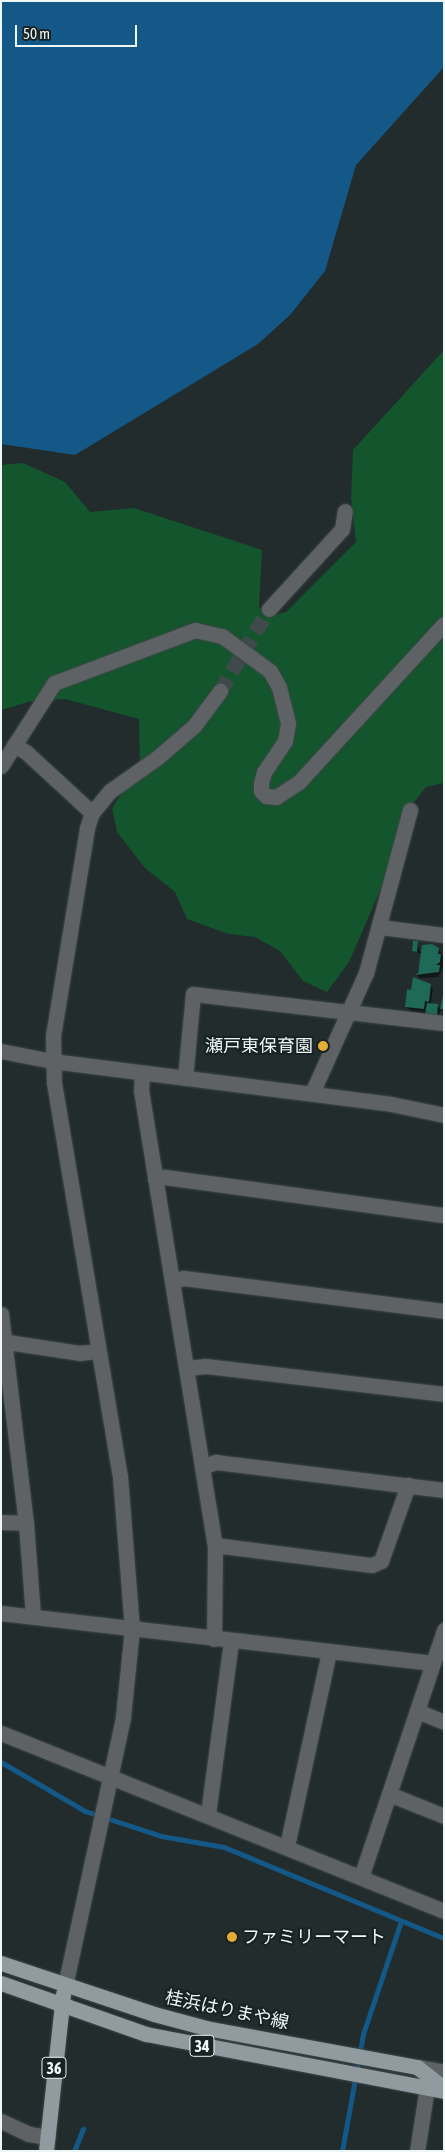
<!DOCTYPE html>
<meta charset="utf-8">
<style>
body{margin:0}
#map{position:relative;width:445px;height:2152px;overflow:hidden;background:#222c2c;font-family:"Asap Condensed","Noto Sans JP",sans-serif}
div>[style]{position:absolute}
.green>*{inset:0;background:#13552c}
.water>*{inset:0;background:#135887}
.shadow>*{inset:0;background:#0007}
.stream>*{height:5px;margin:-2.5px;padding:0 2.5px;transform-origin:2.5px;border-radius:2.5px;background:#135887}
.building>*{inset:0;background:#1f6958}
.minor-tunnel>*{height:15px;margin-top:-7.5px;transform-origin:0;background:repeating-linear-gradient(90deg,#414a4a 0 15px,transparent 0 23px)}
.roads{filter:drop-shadow(0 0 1px #3f4848) drop-shadow(0 0 1px #3f4848)}
.minor>*{height:15px;margin:-7.5px;padding:0 7.5px;transform-origin:7.5px;border-radius:7.5px;background:#5e6264}
.major>*{height:15px;margin:-7.5px;padding:0 7.5px;transform-origin:7.5px;border-radius:7.5px;background:#919a9e}
.dots>*{width:14px;height:14px;translate:-50% -50%;box-sizing:border-box;border:2px solid #192222;border-radius:50%}
span{translate:-50% -50%;white-space:nowrap;text-align:center;line-height:1.15;-webkit-text-stroke:4px #192222;paint-order:stroke}
.shield-label span{padding:1px 4px;background:#192222;border:1px solid;border-radius:4px;-webkit-text-stroke-width:0}
.shield-label{font-size:16px;color:#eff6f6;font-weight:700}
.poi-label{font-size:18px;color:#eff6f6}
.right{translate:-100% -50%;text-align:right}
.left{translate:0 -50%;text-align:left}
.street-label{font-size:18px;color:#eff6f6}
.frame{position:absolute;inset:0;border:2px solid #eff6f6;pointer-events:none}
.scale{position:absolute;left:15px;top:25px;width:122px;height:22px;box-sizing:border-box;border:2px solid #eff6f6;border-top:0;padding-left:6px;font-size:15px;line-height:18px;white-space:nowrap;color:#eff6f6;-webkit-text-stroke:4px #192222;paint-order:stroke}
</style>
<div id="map">
<div class="green">
<div style="clip-path:polygon(444px 350px,444px 783px,426px 787px,401px 819px,398px 849px,349px 962px,327px 992px,303px 981px,280px 951px,255px 937px,229px 934px,187px 919px,175px 892px,145px 868px,117px 832px,112px 808px,140px 767px,139px 719px,65px 699px,28px 702px,1px 710px,1px 465px,23px 463px,65px 482px,90px 512px,134px 508px,262px 550px,259px 607px,270px 616px,286px 612px,356px 542px,351px 498px,353px 450px)"></div>
</div>
<div class="water">
<div style="clip-path:polygon(1px 1px,444px 1px,444px 67px,356px 165px,325px 271px,290px 315px,258px 344px,75px 455px,1px 444px)"></div>
</div>
<div class="shadow">
<div style="clip-path:polygon(417px 943px,420px 952px,438px 949px,441px 952px,444px 963px,444px 970px,444px 965px,438px 977px,419px 978px,433px 988px,431px 1004px,441px 1008px,439px 1018px,416px 1014px,406px 1007px,414px 979px,421px 980px,417px 975px,422px 954px,413px 951px)"></div>
</div>
<div class="stream">
<div style="left:1px;top:1762px;width:97px;rotate:30.3deg"></div>
<div style="left:85px;top:1811px;width:80px;rotate:18.2deg"></div>
<div style="left:161px;top:1836px;width:64px;rotate:9.9deg"></div>
<div style="left:224px;top:1847px;width:238px;rotate:22.5deg"></div>
<div style="left:74px;top:2151px;width:24px;rotate:-68deg"></div>
<div style="left:342px;top:2151px;width:119px;rotate:-79.8deg"></div>
<div style="left:363px;top:2034px;width:119px;rotate:-71.4deg"></div>
</div>
<div class="building">
<div style="clip-path:polygon(413px 941px,418px 941px,417px 952px,412px 951px)"></div>
<div style="clip-path:polygon(432px 944px,439px 948px,438px 954px,441px 954px,440px 962px,436px 965px,440px 965px,439px 972px,415px 975px,418px 973px,422px 945px)"></div>
<div style="clip-path:polygon(413px 977px,431px 984px,429px 1002px,425px 1001px,424px 1009px,405px 1007px,407px 989px,411px 990px)"></div>
<div style="clip-path:polygon(444px 991px,444px 1009px,440px 1009px)"></div>
<div style="clip-path:polygon(427px 1003px,438px 1004px,437px 1015px,425px 1014px)"></div>
</div>
<div class="minor-tunnel">
<div style="left:220px;top:691px;width:96px;rotate:-59.1deg"></div>
</div>
<div class="roads">
<div class="minor">
<div style="left:269px;top:609px;width:108px;rotate:-47.6deg"></div>
<div style="left:342px;top:529px;width:18px;rotate:-81deg"></div>
<div style="left:14px;top:745px;width:14px;rotate:30deg"></div>
<div style="left:26px;top:752px;width:90px;rotate:42.7deg"></div>
<div style="left:1px;top:766px;width:98px;rotate:-57.4deg"></div>
<div style="left:54px;top:683px;width:151px;rotate:-20.6deg"></div>
<div style="left:195px;top:630px;width:28px;rotate:13deg"></div>
<div style="left:222px;top:636px;width:59px;rotate:36.1deg"></div>
<div style="left:270px;top:671px;width:18px;rotate:61deg"></div>
<div style="left:279px;top:687px;width:38px;rotate:76deg"></div>
<div style="left:288px;top:724px;width:17px;rotate:100deg"></div>
<div style="left:285px;top:741px;width:37px;rotate:124deg"></div>
<div style="left:264px;top:772px;width:11px;rotate:105deg"></div>
<div style="left:261px;top:783px;width:8px;rotate:90deg"></div>
<div style="left:261px;top:791px;width:7px;rotate:45deg"></div>
<div style="left:266px;top:796px;width:10px;rotate:6deg"></div>
<div style="left:276px;top:797px;width:27px;rotate:-33deg"></div>
<div style="left:299px;top:782px;width:214px;rotate:-47.5deg"></div>
<div style="left:380px;top:927px;width:64px;rotate:7.1deg"></div>
<div style="left:1px;top:1051px;width:52px;rotate:11.1deg"></div>
<div style="left:52px;top:1061px;width:342px;rotate:7.2deg"></div>
<div style="left:391px;top:1104px;width:54px;rotate:11.7deg"></div>
<div style="left:142px;top:1073px;width:17px;rotate:93deg"></div>
<div style="left:141px;top:1090px;width:461px;rotate:80.8deg"></div>
<div style="left:215px;top:1545px;width:94px;rotate:90.6deg"></div>
<div style="left:185px;top:1078px;width:84px;rotate:-84.6deg"></div>
<div style="left:193px;top:994px;width:253px;rotate:6.6deg"></div>
<div style="left:312px;top:1093px;width:132px;rotate:-65.8deg"></div>
<div style="left:366px;top:973px;width:169px;rotate:-74.9deg"></div>
<div style="left:155px;top:1179px;width:10px;rotate:-11deg"></div>
<div style="left:165px;top:1177px;width:282px;rotate:7.8deg"></div>
<div style="left:172px;top:1281px;width:11px;rotate:-15deg"></div>
<div style="left:183px;top:1278px;width:263px;rotate:7.2deg"></div>
<div style="left:1px;top:1314px;width:210px;rotate:83.2deg"></div>
<div style="left:26px;top:1523px;width:94px;rotate:85.7deg"></div>
<div style="left:1px;top:1341px;width:79px;rotate:8.7deg"></div>
<div style="left:79px;top:1353px;width:18px;rotate:-6deg"></div>
<div style="left:187px;top:1368px;width:19px;rotate:-6deg"></div>
<div style="left:206px;top:1366px;width:240px;rotate:6.7deg"></div>
<div style="left:202px;top:1467px;width:15px;rotate:-20deg"></div>
<div style="left:216px;top:1462px;width:230px;rotate:7deg"></div>
<div style="left:1px;top:1522px;width:25px;rotate:2deg"></div>
<div style="left:215px;top:1545px;width:158px;rotate:7.3deg"></div>
<div style="left:372px;top:1565px;width:10px;rotate:-24deg"></div>
<div style="left:381px;top:1561px;width:81px;rotate:-70.4deg"></div>
<div style="left:1px;top:1613px;width:434px;rotate:6.6deg"></div>
<div style="left:417px;top:1711px;width:29px;rotate:22deg"></div>
<div style="left:1px;top:1733px;width:477px;rotate:21.9deg"></div>
<div style="left:389px;top:1794px;width:59px;rotate:21.8deg"></div>
<div style="left:208px;top:1814px;width:174px;rotate:-82.4deg"></div>
<div style="left:287px;top:1846px;width:198px;rotate:-77.8deg"></div>
<div style="left:361px;top:1877px;width:261px;rotate:-71.4deg"></div>
<div style="left:65px;top:1986px;width:275px;rotate:-77.8deg"></div>
<div style="left:123px;top:1717px;width:88px;rotate:-84.2deg"></div>
<div style="left:132px;top:1629px;width:152px;rotate:-94.5deg"></div>
<div style="left:120px;top:1477px;width:400px;rotate:-99.5deg"></div>
<div style="left:54px;top:1082px;width:46px;rotate:-91.2deg"></div>
<div style="left:53px;top:1036px;width:211px;rotate:-80.7deg"></div>
<div style="left:87px;top:828px;width:16px;rotate:-72deg"></div>
<div style="left:92px;top:813px;width:28px;rotate:-51deg"></div>
<div style="left:110px;top:791px;width:57px;rotate:-35.1deg"></div>
<div style="left:157px;top:758px;width:49px;rotate:-40.9deg"></div>
<div style="left:194px;top:726px;width:44px;rotate:-53.4deg"></div>
<div style="left:417px;top:2067px;width:27px;rotate:10deg"></div>
<div style="left:1px;top:2121px;width:31px;rotate:25deg"></div>
<div style="left:29px;top:2134px;width:19px;rotate:9deg"></div>
<div style="left:417px;top:2151px;width:65px;rotate:-81.1deg"></div>
</div>
<div class="major">
<div style="left:1px;top:1963px;width:161px;rotate:18.4deg"></div>
<div style="left:154px;top:2014px;width:54px;rotate:15.1deg"></div>
<div style="left:206px;top:2028px;width:215px;rotate:10.5deg"></div>
<div style="left:417px;top:2067px;width:34px;rotate:38deg"></div>
<div style="left:1px;top:1983px;width:154px;rotate:19.4deg"></div>
<div style="left:146px;top:2034px;width:303px;rotate:10.8deg"></div>
<div style="left:46px;top:2151px;width:158px;rotate:-83.8deg"></div>
</div>
</div>
<div class="dots">
<div style="left:323px;top:1046px;background:#e6ad36"></div>
<div style="left:232px;top:1937px;background:#e6ad36"></div>
</div>
<div class="shield-label">
<span style="left:202px;top:2046px">34</span>
<span style="left:54px;top:2068px">36</span>
</div>
<div class="poi-label">
<span class="right" style="left:313px;top:1046px">瀬戸東保育園</span>
<span class="left" style="left:242px;top:1937px">ファミリーマート</span>
</div>
<div class="street-label">
<span style="left:227px;top:2010px;rotate:12deg">桂浜はりまや線</span>
</div>
<div class="frame"></div>
<div class="scale">50 m</div>
</div>
